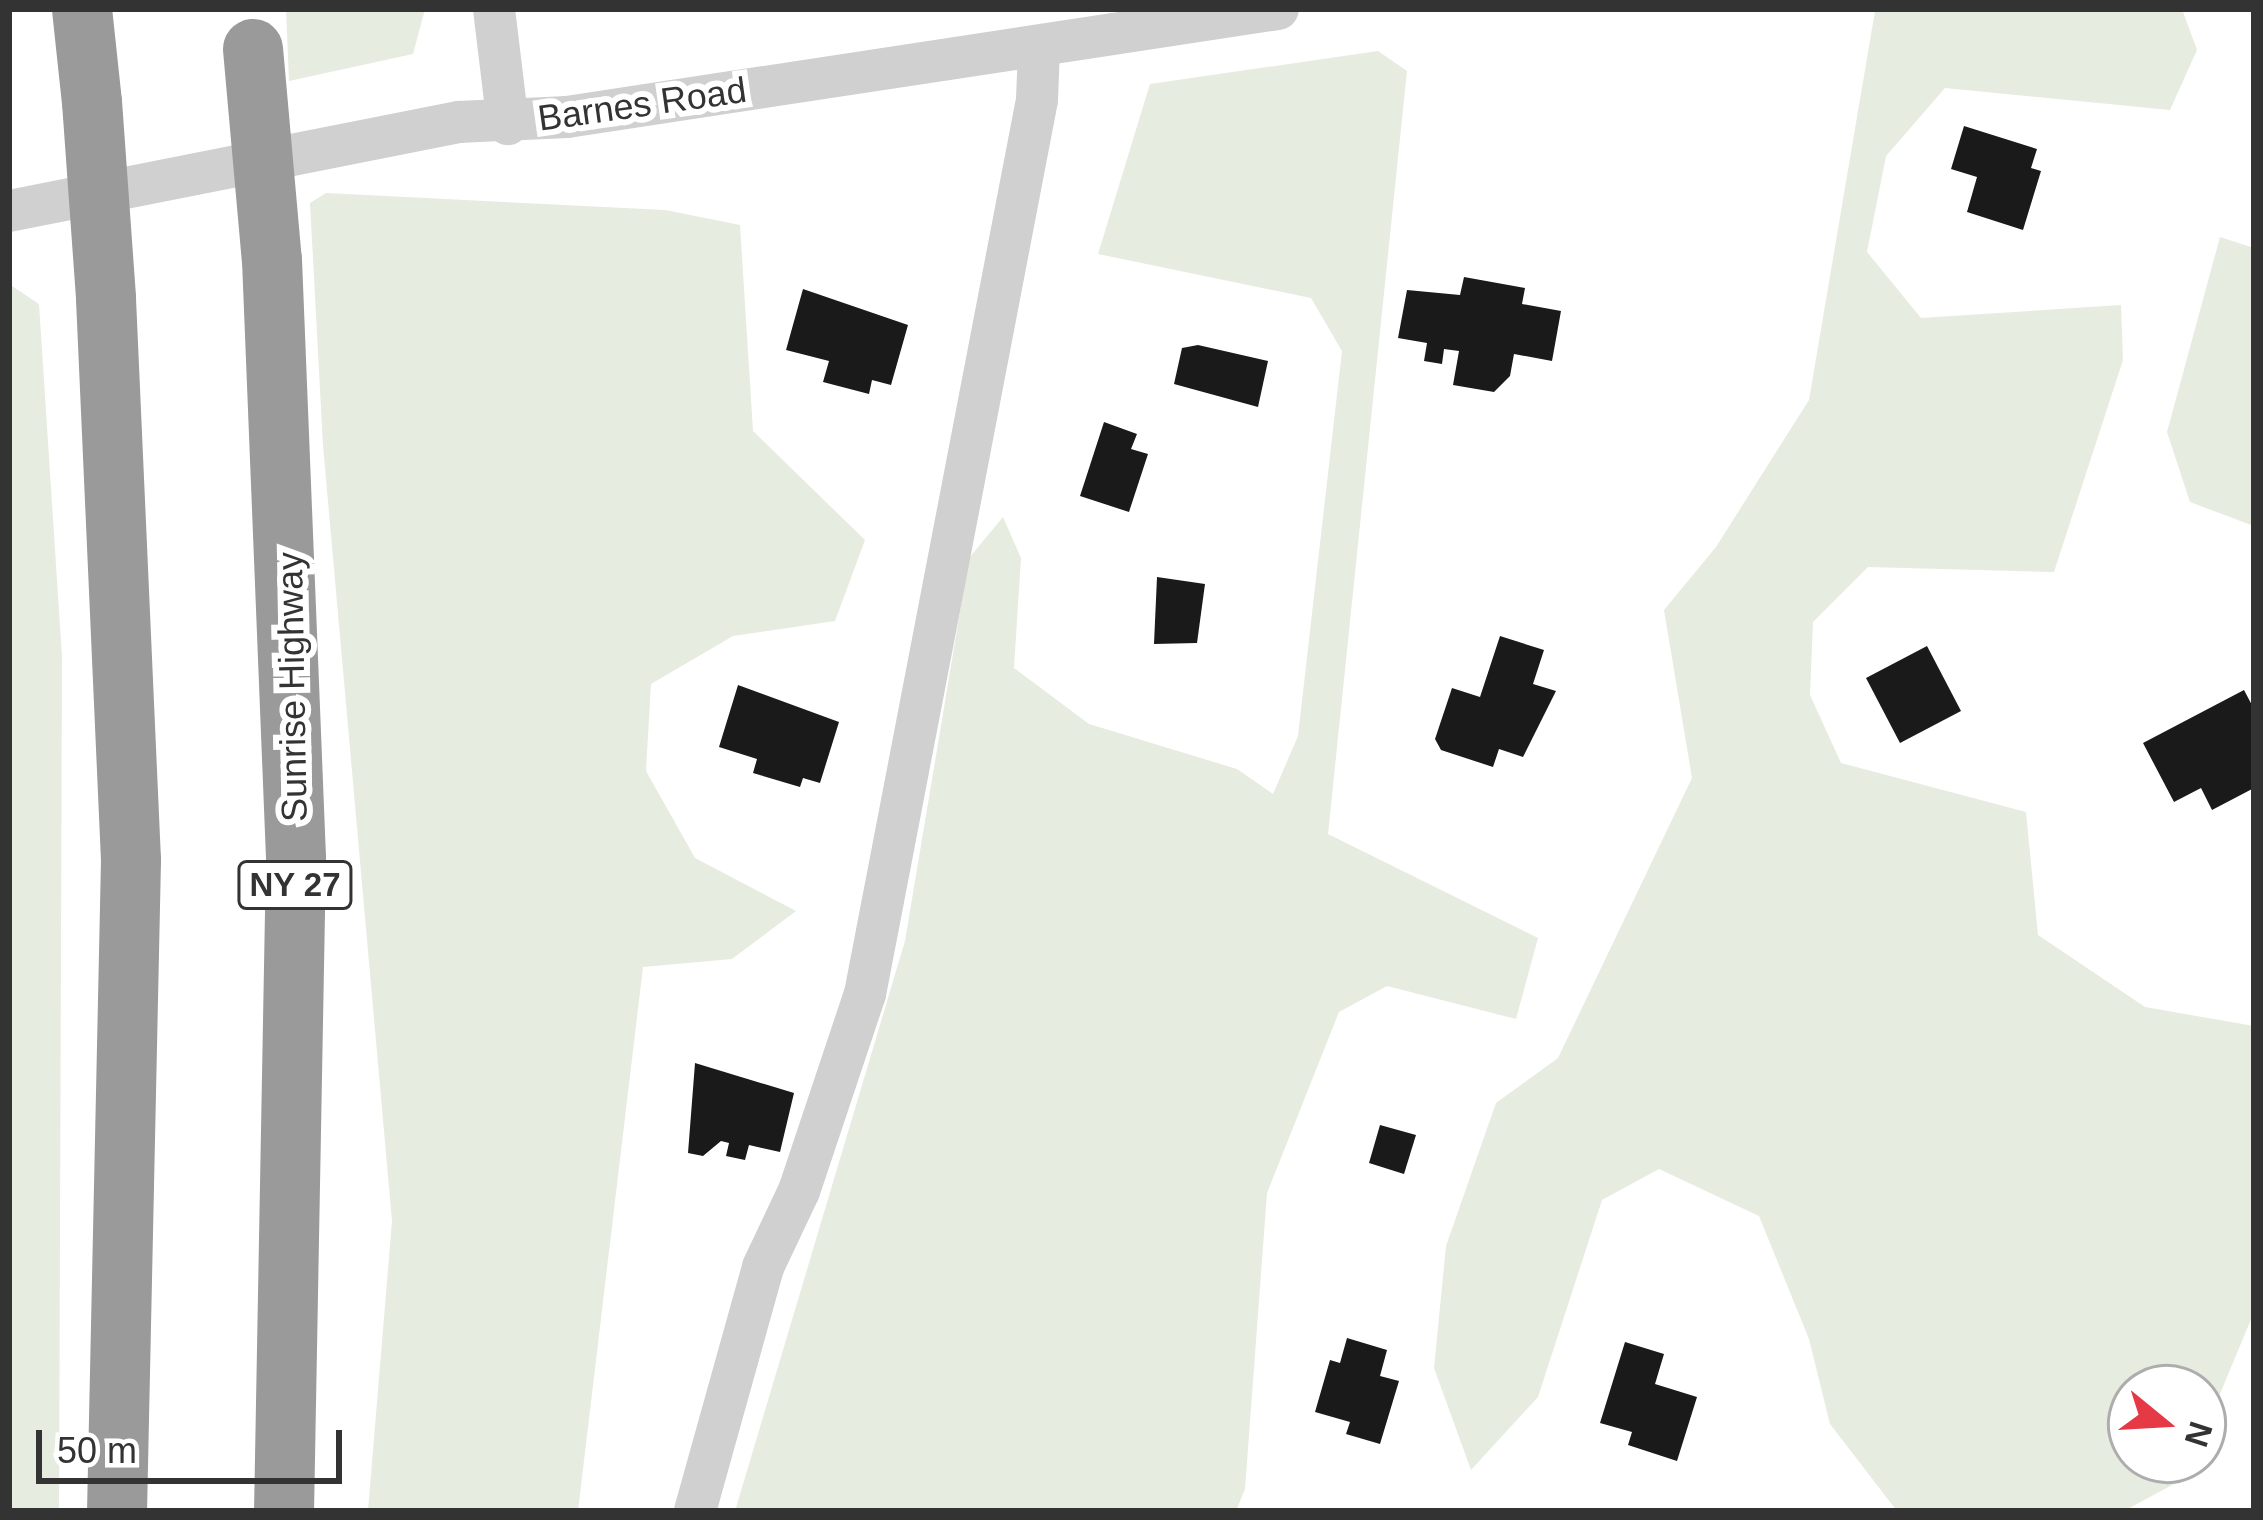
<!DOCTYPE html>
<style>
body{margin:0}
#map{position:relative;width:2263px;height:1520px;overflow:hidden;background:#fff;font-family:Arial,sans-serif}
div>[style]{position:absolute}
.green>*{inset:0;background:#e6ecdf}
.building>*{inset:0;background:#1a1a1a}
.minor>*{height:42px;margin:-21px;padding:0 21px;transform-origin:21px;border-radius:21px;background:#d0d0d0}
.highway>*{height:60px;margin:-30px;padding:0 30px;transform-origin:30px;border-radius:30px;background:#9a9a9a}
.highway-bridge>*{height:60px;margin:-30px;padding:0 30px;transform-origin:30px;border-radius:30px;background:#9a9a9a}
span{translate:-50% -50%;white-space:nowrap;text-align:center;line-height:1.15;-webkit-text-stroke:12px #fff;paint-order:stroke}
.shield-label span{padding:3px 9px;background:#fff;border:3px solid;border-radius:9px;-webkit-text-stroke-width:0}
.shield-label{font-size:33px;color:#333;font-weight:700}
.street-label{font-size:36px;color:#333}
.frame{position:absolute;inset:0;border:12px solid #333;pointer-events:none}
.north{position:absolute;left:2107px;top:1364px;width:120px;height:120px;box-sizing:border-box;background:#fff;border:3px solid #adadad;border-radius:50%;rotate:108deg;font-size:33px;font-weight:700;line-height:48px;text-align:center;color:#333}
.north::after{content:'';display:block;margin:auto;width:42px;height:54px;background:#e63946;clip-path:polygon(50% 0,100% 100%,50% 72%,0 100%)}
.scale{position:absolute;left:36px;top:1430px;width:306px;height:54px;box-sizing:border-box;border:6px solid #333;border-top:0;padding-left:15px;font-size:36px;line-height:42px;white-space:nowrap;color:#333;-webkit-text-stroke:9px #fff;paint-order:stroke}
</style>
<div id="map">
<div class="green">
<div style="clip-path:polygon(286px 9px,425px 9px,413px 54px,289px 81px)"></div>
<div style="clip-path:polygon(2182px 9px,2197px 50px,2170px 110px,1945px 88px,1886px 156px,1867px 252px,1921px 318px,2121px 305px,2123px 360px,2054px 572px,1868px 567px,1813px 622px,1810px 695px,1841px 763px,2026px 812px,2038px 935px,2145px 1007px,2254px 1026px,2254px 1312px,2203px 1435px,2203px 1388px,2131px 1388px,2131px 1460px,2193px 1460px,2185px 1478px,2124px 1511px,1897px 1511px,1830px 1424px,1809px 1339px,1759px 1216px,1659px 1169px,1602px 1200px,1538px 1397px,1471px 1470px,1434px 1368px,1446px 1246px,1496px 1103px,1558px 1058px,1692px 778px,1664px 610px,1716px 547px,1809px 400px,1875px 11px)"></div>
<div style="clip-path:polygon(1378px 51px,1407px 71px,1328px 834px,1538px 938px,1516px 1019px,1387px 986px,1339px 1012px,1267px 1193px,1245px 1489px,1236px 1511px,735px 1511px,905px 941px,969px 558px,1003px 517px,1021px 558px,1014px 668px,1089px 724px,1237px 769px,1273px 794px,1298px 736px,1342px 351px,1311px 298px,1098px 254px,1150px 84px)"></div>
<div style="clip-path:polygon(326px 193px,665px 210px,740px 225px,753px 431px,865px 540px,835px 621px,733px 636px,651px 684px,646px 771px,695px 858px,796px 911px,732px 959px,643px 967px,578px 1511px,368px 1511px,392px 1221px,323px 445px,310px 203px)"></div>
<div style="clip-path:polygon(2220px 237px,2254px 248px,2254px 526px,2190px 502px,2167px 432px)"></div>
<div style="clip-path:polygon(9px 284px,39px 304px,62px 657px,59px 1511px,9px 1511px)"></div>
</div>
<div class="building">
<div style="clip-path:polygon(1964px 126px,2037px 149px,2031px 168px,2041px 171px,2023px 230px,1967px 212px,1977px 177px,1951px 169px)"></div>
<div style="clip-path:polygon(1464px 277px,1525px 288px,1522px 304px,1561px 311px,1552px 361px,1514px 354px,1510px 376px,1494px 392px,1453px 385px,1459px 351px,1444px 349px,1442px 364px,1424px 361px,1427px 343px,1398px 338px,1407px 290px,1460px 295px)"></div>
<div style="clip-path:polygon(803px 289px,908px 325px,891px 385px,872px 380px,869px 394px,823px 382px,829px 361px,786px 350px)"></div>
<div style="clip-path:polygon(1198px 345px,1268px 361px,1258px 407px,1174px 384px,1182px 348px)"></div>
<div style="clip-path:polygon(1104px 422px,1137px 434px,1131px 449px,1148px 454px,1129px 512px,1080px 496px)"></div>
<div style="clip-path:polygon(1157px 577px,1205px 584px,1197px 643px,1154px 644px)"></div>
<div style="clip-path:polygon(1500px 636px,1544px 650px,1533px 684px,1556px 691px,1523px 757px,1499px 749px,1493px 767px,1441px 750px,1435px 739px,1452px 688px,1480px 697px)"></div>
<div style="clip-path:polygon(1927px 646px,1961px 711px,1900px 743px,1866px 678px)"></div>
<div style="clip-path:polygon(738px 685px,839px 722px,820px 783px,803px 778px,800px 787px,753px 773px,757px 759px,719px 747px)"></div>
<div style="clip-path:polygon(2244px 690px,2254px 709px,2254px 788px,2212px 810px,2201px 788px,2174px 802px,2143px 743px)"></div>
<div style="clip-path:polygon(695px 1063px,794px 1093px,780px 1152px,749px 1145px,745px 1160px,726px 1156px,729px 1143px,721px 1141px,703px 1156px,688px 1153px)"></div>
<div style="clip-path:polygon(1380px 1125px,1416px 1135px,1404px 1174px,1369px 1163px)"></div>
<div style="clip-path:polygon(1347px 1338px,1387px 1350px,1380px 1376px,1399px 1381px,1380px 1444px,1346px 1434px,1350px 1422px,1315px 1412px,1330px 1360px,1340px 1363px)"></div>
<div style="clip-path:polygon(1625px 1342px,1664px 1354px,1655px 1384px,1697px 1397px,1677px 1461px,1628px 1445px,1632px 1432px,1600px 1423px)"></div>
</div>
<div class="minor">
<div style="left:494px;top:9px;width:116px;rotate:83.1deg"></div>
<div style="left:9px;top:211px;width:459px;rotate:-11.2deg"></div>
<div style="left:459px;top:122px;width:108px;rotate:-2.7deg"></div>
<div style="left:567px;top:117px;width:719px;rotate:-8.64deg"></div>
<div style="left:695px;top:1511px;width:253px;rotate:-74.4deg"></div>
<div style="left:763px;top:1267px;width:84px;rotate:-64.7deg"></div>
<div style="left:799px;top:1191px;width:208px;rotate:-71.5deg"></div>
<div style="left:865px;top:994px;width:910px;rotate:-79.11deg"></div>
<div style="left:1037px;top:100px;width:52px;rotate:-87.8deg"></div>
</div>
<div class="highway">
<div style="left:82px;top:9px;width:94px;rotate:83.9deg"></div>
<div style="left:272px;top:260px;width:598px;rotate:87.7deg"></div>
<div style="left:296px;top:858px;width:653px;rotate:91.05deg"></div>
<div style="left:106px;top:299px;width:562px;rotate:87.45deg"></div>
<div style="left:131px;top:860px;width:651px;rotate:91.23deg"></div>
</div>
<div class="highway-bridge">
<div style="left:253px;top:49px;width:212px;rotate:84.9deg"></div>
<div style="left:92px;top:102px;width:197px;rotate:85.9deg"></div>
</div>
<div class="shield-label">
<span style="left:295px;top:885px">NY 27</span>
</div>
<div class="street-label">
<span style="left:642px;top:104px;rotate:-8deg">Barnes Road</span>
<span style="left:292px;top:687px;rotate:-91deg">Sunrise Highway</span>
</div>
<div class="frame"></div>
<div class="north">N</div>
<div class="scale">50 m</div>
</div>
